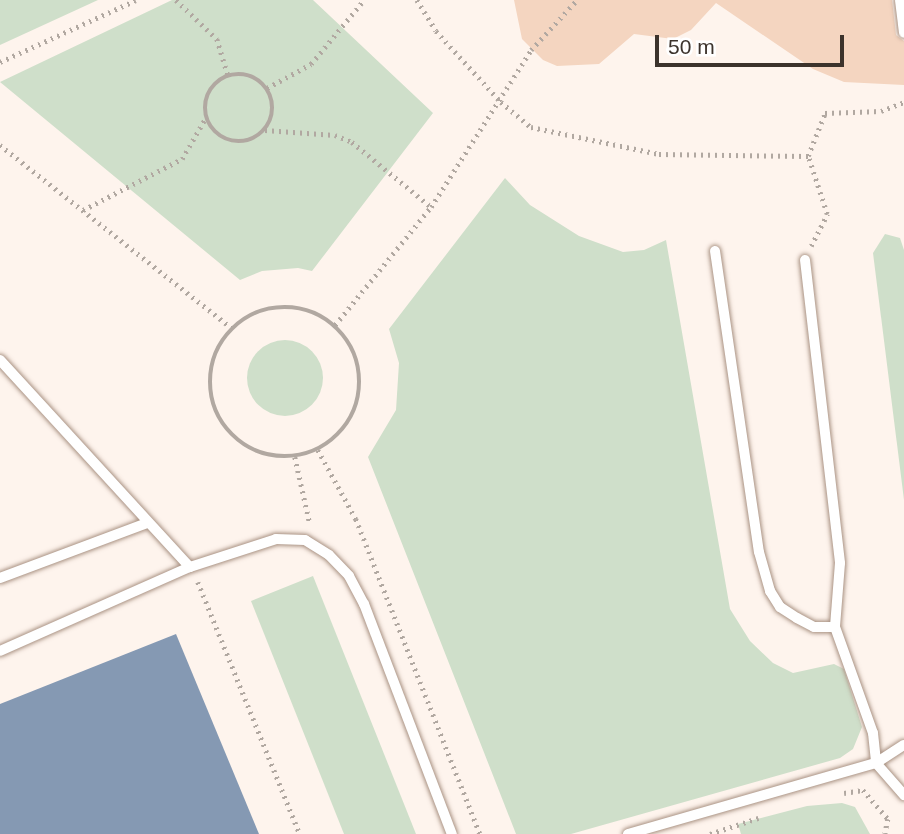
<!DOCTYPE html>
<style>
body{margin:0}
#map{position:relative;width:904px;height:834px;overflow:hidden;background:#fef4ed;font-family:Arial,sans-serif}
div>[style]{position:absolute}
.green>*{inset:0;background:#cfdfca}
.round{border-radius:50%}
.water>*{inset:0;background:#8599b3}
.building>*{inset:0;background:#f4d5c0}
.path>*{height:4.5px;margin-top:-2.25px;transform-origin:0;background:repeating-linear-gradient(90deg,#b1a8a1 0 2px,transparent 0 7px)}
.path>.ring{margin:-2.25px;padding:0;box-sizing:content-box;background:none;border:4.5px solid #b1a8a1;border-radius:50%}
.roads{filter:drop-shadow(0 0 2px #aa9384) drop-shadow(0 0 2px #aa9384)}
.service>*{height:10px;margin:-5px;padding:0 5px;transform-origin:5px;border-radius:5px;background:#fff}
span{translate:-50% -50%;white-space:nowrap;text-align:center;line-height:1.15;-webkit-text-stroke:5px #fff;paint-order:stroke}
.scale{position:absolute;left:655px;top:35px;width:189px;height:32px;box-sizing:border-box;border:4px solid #3c332c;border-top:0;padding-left:9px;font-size:21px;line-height:24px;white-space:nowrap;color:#3c332c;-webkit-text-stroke:5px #fff;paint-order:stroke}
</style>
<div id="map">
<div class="green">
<div style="clip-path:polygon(0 0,98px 0,0 45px)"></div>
<div style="clip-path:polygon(172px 0,313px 0,433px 113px,312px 271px,298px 268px,262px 271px,240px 280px,0 82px)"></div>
<div style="clip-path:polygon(505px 178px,530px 205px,579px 236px,623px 252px,644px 250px,666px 240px,730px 609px,750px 641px,773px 663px,793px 673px,834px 664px,844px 669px,862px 727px,853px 749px,840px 758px,571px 834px,516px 834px,368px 457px,396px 410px,399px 363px,389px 329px)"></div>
<div style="clip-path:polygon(885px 234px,900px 238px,904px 250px,904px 500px,873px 253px)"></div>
<div class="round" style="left:247px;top:340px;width:76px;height:76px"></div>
<div style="clip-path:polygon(313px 576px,416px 834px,344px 834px,251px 601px)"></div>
<div style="clip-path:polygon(842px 803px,855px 807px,870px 834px,741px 834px,738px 824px,807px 806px)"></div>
</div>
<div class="water">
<div style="clip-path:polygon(176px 634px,259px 834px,0 834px,0 704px)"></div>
</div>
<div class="building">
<div style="clip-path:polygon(514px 0,892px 0,896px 35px,904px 41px,904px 85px,844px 82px,813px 69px,716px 3px,691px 30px,673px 39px,634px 34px,599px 64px,557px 66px,543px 60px,522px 39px)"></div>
</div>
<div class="path">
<div style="left:176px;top:0;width:57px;rotate:43.6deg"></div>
<div style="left:217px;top:39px;width:38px;rotate:73deg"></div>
<div style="left:417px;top:0;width:36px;rotate:58deg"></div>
<div style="left:436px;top:31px;width:96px;rotate:47.5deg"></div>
<div style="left:501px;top:102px;width:39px;rotate:40deg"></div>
<div style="left:531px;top:127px;width:131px;rotate:11.9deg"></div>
<div style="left:659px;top:154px;width:149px;rotate:0.8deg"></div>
<div style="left:0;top:62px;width:149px;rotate:-24.5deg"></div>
<div class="ring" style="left:205px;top:74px;width:63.5px;height:63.5px"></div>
<div style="left:267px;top:88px;width:50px;rotate:-28.6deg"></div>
<div style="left:311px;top:64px;width:83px;rotate:-50.4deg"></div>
<div style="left:265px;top:130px;width:70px;rotate:4.1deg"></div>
<div style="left:335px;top:135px;width:18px;rotate:22deg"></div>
<div style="left:352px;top:142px;width:102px;rotate:39.4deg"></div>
<div style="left:0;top:145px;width:295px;rotate:38.3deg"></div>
<div style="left:83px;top:210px;width:111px;rotate:-27.3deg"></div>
<div style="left:182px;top:159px;width:46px;rotate:-60.1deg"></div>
<div style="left:811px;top:246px;width:36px;rotate:-63deg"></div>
<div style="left:827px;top:214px;width:61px;rotate:-108.1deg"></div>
<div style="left:808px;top:156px;width:46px;rotate:-68.4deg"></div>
<div style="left:825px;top:113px;width:56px;rotate:-2deg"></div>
<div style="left:881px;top:111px;width:25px;rotate:-21deg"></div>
<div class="ring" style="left:210px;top:307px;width:145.5px;height:145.5px"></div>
<div style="left:335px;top:325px;width:152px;rotate:-50.9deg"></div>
<div style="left:431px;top:207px;width:186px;rotate:-57.5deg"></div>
<div style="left:531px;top:50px;width:68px;rotate:-47.4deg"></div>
<div style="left:318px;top:450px;width:79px;rotate:61.2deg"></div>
<div style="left:356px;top:519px;width:339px;rotate:68.5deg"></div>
<div style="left:295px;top:457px;width:69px;rotate:77.4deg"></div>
<div style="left:198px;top:582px;width:272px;rotate:68deg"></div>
<div style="left:844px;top:793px;width:19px;rotate:-9deg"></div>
<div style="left:863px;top:790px;width:38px;rotate:49deg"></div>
<div style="left:888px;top:819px;width:15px;rotate:101deg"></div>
<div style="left:710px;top:834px;width:51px;rotate:-18.4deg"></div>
</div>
<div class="roads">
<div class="service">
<div style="left:900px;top:0;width:33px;rotate:83deg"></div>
<div style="left:715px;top:251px;width:304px;rotate:81.7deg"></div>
<div style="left:759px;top:552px;width:41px;rotate:74.2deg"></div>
<div style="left:770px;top:591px;width:19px;rotate:58deg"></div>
<div style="left:780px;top:607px;width:20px;rotate:33deg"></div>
<div style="left:797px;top:618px;width:19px;rotate:28deg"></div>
<div style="left:814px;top:627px;width:21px"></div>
<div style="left:805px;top:260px;width:305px;rotate:83.4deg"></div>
<div style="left:840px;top:563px;width:64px;rotate:94.5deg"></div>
<div style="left:835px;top:627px;width:113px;rotate:70.3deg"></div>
<div style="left:873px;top:733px;width:30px;rotate:84deg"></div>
<div style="left:876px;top:763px;width:43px;rotate:48.8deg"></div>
<div style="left:0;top:360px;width:281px;rotate:47.5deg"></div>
<div style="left:190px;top:567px;width:90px;rotate:-18deg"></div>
<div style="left:276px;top:539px;width:29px;rotate:2deg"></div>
<div style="left:305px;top:540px;width:28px;rotate:32deg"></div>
<div style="left:329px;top:555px;width:29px;rotate:46deg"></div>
<div style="left:349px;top:576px;width:32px;rotate:62deg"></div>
<div style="left:364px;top:604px;width:246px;rotate:69.1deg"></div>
<div style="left:0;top:578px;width:157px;rotate:-20.5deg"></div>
<div style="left:0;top:651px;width:208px;rotate:-23.9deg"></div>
<div style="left:628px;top:834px;width:258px;rotate:-16deg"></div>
<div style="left:876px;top:763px;width:33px;rotate:-33deg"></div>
</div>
</div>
<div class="scale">50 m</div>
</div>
